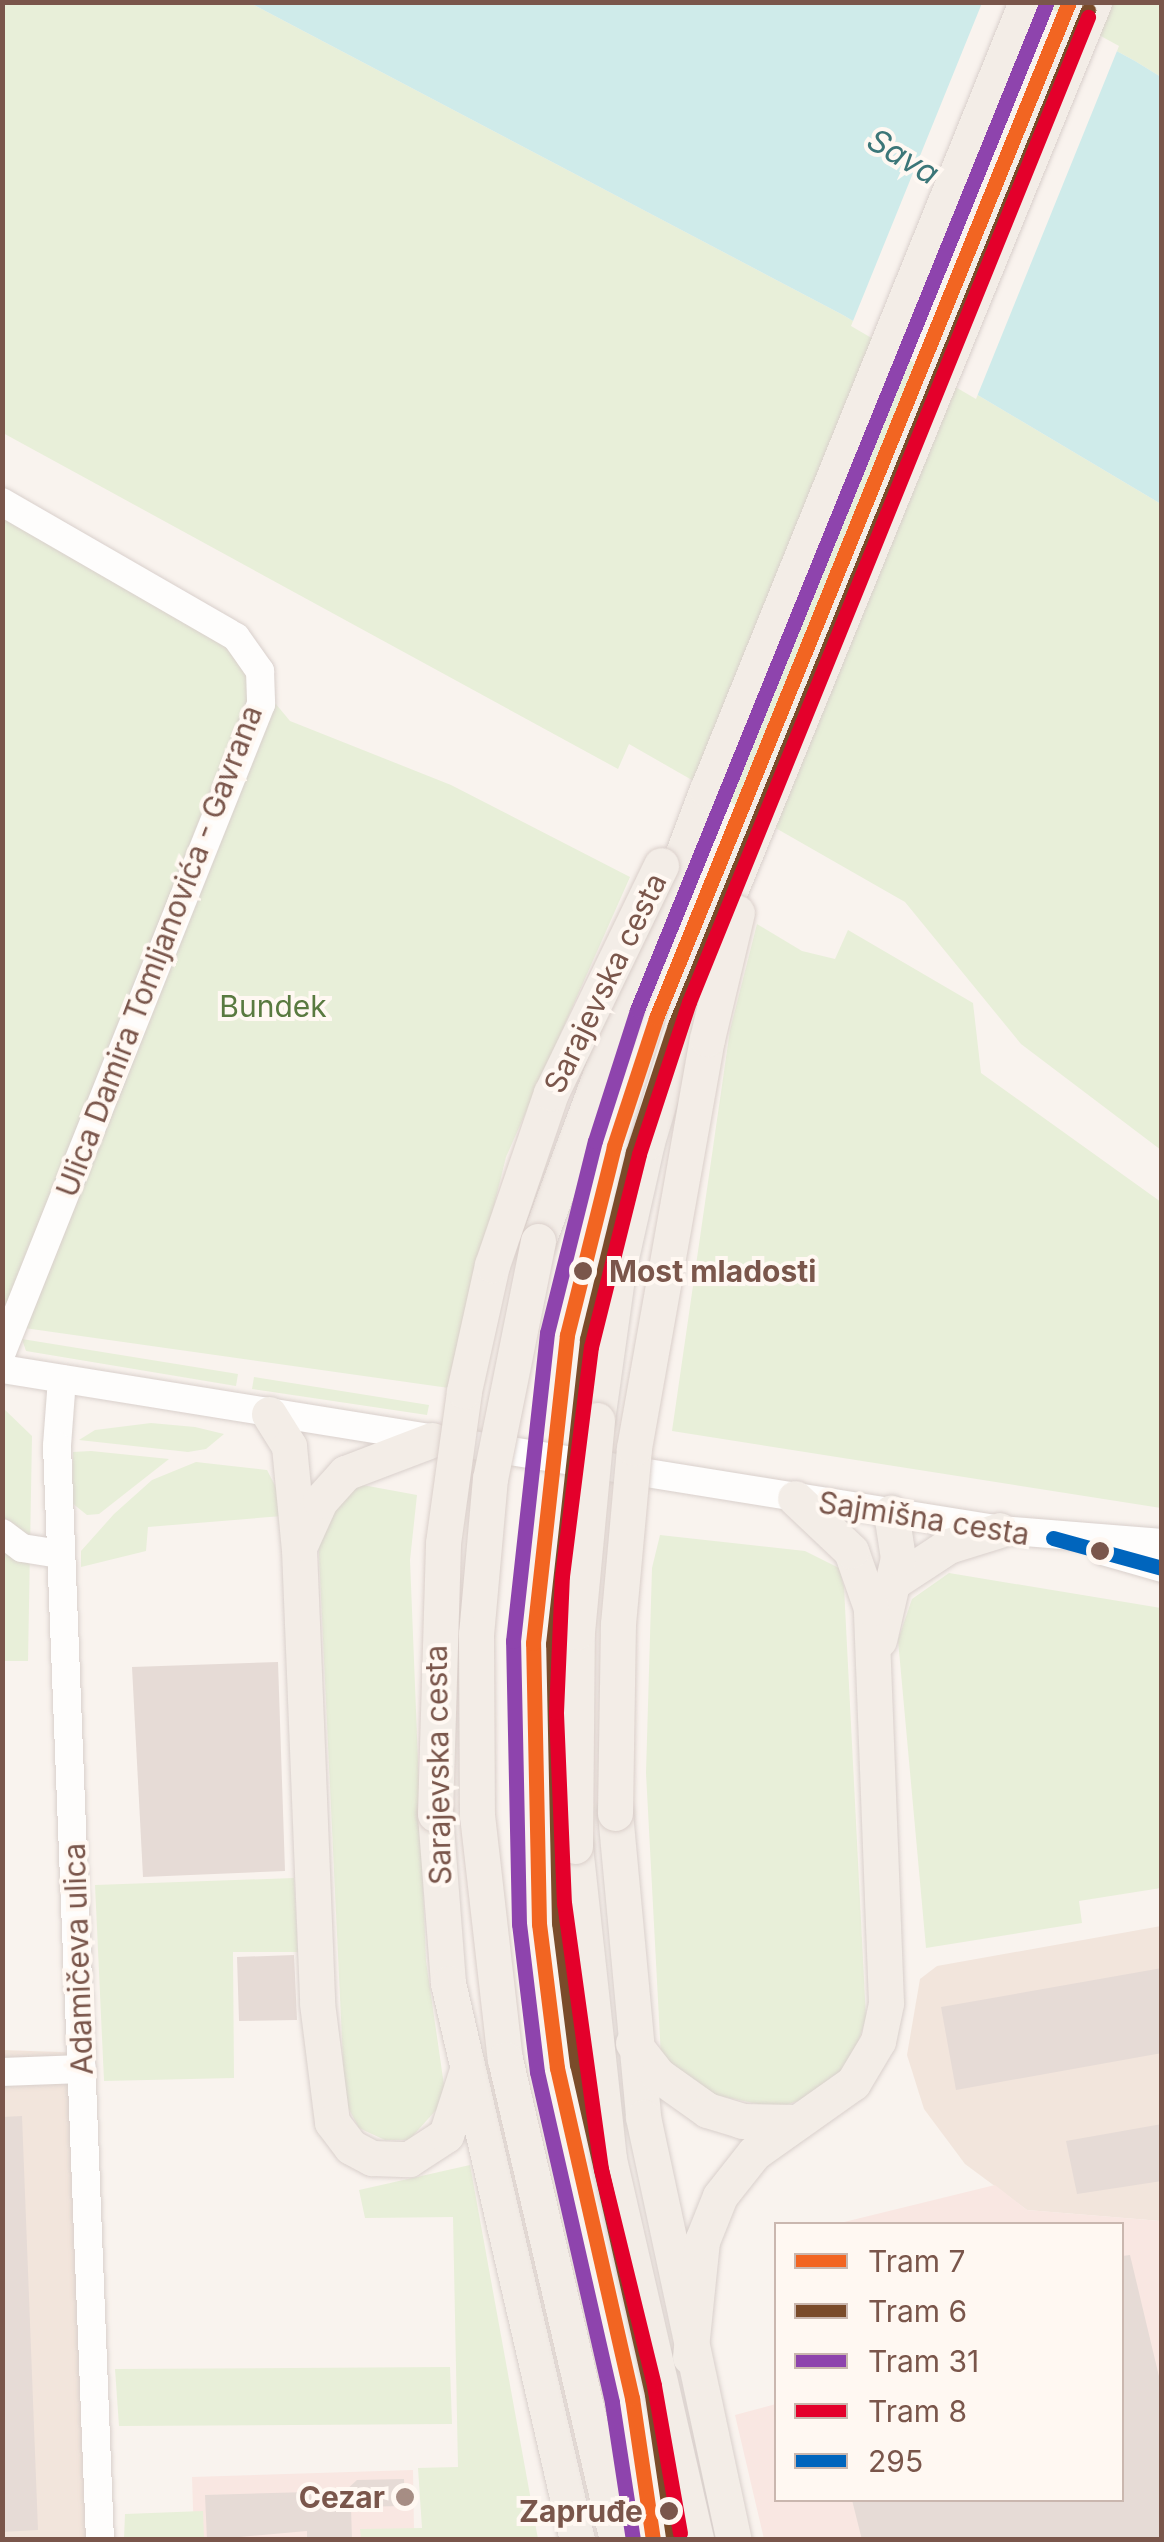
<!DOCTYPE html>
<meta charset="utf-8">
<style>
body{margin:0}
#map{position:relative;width:1164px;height:2542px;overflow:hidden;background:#f9f3ee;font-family:Inter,sans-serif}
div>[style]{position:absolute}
.residential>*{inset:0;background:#f2e5dc}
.commercial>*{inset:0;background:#f9e7e2}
.green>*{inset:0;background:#e8efd9}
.water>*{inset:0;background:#cfebea}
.pier>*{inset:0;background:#f9f3ee}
.building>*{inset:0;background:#e6dbd6}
.roads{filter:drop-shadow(0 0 2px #d9d0cc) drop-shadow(0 0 2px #d9d0cc)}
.minor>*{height:28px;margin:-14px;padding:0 14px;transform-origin:14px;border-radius:14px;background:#fefdfc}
.major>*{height:35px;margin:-17.5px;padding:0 17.5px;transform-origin:17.5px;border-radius:17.5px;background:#f3ede7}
.tram>*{height:2.5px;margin:-1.25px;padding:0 1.25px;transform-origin:1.25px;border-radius:1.25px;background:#e5e3e6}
.bridges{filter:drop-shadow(0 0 2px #dacfca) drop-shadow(0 0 2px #dacfca)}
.major-bridge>*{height:35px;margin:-17.5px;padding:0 17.5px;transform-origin:17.5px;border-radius:17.5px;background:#f3ede7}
.bus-1>*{height:15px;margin:-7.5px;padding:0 7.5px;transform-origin:7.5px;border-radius:7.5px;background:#0065bd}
.tram-1>*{height:15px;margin:-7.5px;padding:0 7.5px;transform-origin:7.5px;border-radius:7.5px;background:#f26522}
.tram-2>*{height:15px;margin:-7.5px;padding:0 7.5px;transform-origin:7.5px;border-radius:7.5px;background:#7a4b2a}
.tram-3>*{height:15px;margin:-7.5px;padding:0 7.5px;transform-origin:7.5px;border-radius:7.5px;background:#8e44ad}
.tram-4>*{height:15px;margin:-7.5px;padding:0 7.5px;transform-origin:7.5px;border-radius:7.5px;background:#e4002b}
.dots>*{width:28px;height:28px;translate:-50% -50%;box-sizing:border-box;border:5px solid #fff8f2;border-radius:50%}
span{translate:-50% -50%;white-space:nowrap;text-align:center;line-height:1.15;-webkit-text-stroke:8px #fff8f2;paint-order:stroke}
.street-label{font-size:30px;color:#7a564b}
.park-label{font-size:30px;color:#597a40}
.stop-label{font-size:30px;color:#7a564b;font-weight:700}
.left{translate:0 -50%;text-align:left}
.right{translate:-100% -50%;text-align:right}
.poi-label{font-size:30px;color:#7a564b;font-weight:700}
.water-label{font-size:32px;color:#3b7678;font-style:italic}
.frame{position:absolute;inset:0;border:5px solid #7a564b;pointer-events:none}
.legend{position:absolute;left:774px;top:2222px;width:350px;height:280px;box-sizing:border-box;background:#fff8f2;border:2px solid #cab7af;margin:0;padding:12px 18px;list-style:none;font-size:30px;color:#7a564b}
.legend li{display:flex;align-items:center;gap:20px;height:50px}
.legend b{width:50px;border:2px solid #cab7af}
</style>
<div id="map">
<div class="residential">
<div style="clip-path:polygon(1161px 1926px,1161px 2221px,1027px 2210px,965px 2164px,924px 2109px,907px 2055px,920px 1979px,937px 1966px)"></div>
<div style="clip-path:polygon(3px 2050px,87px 2053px,109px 2539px,3px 2540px)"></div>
</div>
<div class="commercial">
<div style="clip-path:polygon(995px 2185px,1027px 2210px,1161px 2221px,1161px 2539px,764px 2539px,735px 2415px,776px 2404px,776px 2500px,1122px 2500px,1122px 2224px,836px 2224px)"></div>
<div style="clip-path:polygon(413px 2470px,414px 2530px,381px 2529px,381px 2540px,194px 2539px,192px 2477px)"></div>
</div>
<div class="green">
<div style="clip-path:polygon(2px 3px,250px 3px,843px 315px,1161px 504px,1161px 1150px,1021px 1044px,905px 902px,629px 744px,618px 769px,3px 433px)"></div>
<div style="clip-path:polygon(1028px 3px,1161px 3px,1161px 77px,1135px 61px)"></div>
<div style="clip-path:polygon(3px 511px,226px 644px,290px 721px,451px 785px,630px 877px,506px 1157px,449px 1388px,3px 1325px)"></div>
<div style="clip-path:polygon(757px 924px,802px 951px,835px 959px,848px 930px,973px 1003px,981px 1073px,1161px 1202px,1161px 1508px,672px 1431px,730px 1030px)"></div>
<div style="clip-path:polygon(22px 1339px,238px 1374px,236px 1386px,26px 1351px)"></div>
<div style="clip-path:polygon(254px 1377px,429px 1405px,427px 1415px,252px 1389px)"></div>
<div style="clip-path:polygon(2px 1407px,32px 1436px,28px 1661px,3px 1661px)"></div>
<div style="clip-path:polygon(151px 1423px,195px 1427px,224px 1434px,206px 1449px,188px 1452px,79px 1440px,95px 1430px)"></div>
<div style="clip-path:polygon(73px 1452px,91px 1451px,169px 1459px,99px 1514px,87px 1515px,72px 1503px)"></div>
<div style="clip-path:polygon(196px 1462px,267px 1470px,282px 1499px,282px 1516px,148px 1527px,146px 1551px,81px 1567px,81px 1551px,114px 1514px,152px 1480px)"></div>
<div style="clip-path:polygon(357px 1484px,417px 1495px,410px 1560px,426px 1961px,446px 2099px,409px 2140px,385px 2140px,359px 2128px,345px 2102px,318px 1534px,332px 1506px)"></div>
<div style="clip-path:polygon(660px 1535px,805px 1551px,839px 1568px,844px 1587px,866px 2019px,851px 2063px,827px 2091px,777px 2108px,696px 2091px,661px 2057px,646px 1773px,652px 1568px)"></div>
<div style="clip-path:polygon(949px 1573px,1161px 1608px,1161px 1888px,1079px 1901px,1082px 1923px,926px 1948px,898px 1640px,912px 1599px)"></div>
<div style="clip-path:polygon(294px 1878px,298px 1952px,233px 1952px,234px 2078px,104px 2081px,95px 1885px)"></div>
<div style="clip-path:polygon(470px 2165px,538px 2539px,361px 2539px,360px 2529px,422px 2528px,418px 2468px,458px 2467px,453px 2217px,365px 2218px,359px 2190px)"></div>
<div style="clip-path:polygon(450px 2367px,452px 2424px,119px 2426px,115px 2369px)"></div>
<div style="clip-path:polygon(203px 2511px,204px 2539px,124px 2539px,125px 2514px)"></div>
</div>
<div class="water">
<div style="clip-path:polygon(250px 3px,1028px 3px,1135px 61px,1161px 77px,1161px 504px,843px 315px)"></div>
</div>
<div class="pier">
<div style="clip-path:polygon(1039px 2px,1119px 46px,976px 399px,851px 326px,982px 3px)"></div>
</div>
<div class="building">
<div style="clip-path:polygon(278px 1662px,285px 1871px,143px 1877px,132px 1667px)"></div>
<div style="clip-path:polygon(294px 1955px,297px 2020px,239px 2021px,237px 1957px)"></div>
<div style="clip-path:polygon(1162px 1968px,1162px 2053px,956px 2090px,941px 2007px)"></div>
<div style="clip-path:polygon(22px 2116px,38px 2530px,2px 2532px,2px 2117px)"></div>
<div style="clip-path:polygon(1162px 2124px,1162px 2181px,1077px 2194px,1066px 2141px)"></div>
<div style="clip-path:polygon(1130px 2255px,1162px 2389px,1162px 2540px,862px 2540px,852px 2500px,1122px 2500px,1122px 2256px)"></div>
<div style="clip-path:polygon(404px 2479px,405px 2506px,351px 2507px,352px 2540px,307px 2540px,307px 2531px,207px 2540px,205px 2495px,345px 2491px,357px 2480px)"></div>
</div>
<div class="roads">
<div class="minor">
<div style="left:2px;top:502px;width:270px;rotate:30deg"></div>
<div style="left:236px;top:637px;width:42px;rotate:54.8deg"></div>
<div style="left:260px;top:671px;width:33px;rotate:88deg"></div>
<div style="left:261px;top:704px;width:698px;rotate:111.79deg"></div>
<div style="left:2px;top:1369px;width:1011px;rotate:9.16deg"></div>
<div style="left:1000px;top:1530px;width:163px;rotate:4.6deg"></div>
<div style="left:62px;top:1379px;width:67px;rotate:94.3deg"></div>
<div style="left:57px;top:1446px;width:1095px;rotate:87.75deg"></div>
<div style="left:2px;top:1533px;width:25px;rotate:37deg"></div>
<div style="left:22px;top:1548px;width:39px;rotate:9deg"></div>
<div style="left:1103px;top:1551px;width:61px;rotate:16.1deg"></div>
<div style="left:2px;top:2072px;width:80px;rotate:-2.1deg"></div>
</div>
<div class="major">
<div style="left:538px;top:1241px;width:482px;rotate:-69.5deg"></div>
<div style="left:707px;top:790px;width:850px;rotate:-67.96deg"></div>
<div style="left:269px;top:1414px;width:38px;rotate:58deg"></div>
<div style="left:289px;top:1446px;width:103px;rotate:84.5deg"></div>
<div style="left:299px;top:1549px;width:454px;rotate:87.7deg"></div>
<div style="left:317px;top:2003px;width:120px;rotate:82.8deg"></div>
<div style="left:332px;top:2122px;width:31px;rotate:53deg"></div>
<div style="left:351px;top:2147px;width:24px;rotate:28deg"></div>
<div style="left:372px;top:2158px;width:37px;rotate:2deg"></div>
<div style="left:409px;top:2159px;width:44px;rotate:-33deg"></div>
<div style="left:446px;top:2135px;width:65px;rotate:-72.1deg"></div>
<div style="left:597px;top:1420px;width:150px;rotate:-82deg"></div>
<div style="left:618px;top:1271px;width:132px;rotate:-77.3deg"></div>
<div style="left:647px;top:1142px;width:193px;rotate:-73.2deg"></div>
<div style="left:703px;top:957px;width:1032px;rotate:-67.73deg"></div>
<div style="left:301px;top:1543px;width:46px;rotate:-65.7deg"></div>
<div style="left:320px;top:1501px;width:38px;rotate:-48deg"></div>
<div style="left:345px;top:1473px;width:93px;rotate:-20.8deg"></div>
<div style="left:895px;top:1581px;width:64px;rotate:-33.4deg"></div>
<div style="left:948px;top:1546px;width:54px;rotate:-17.1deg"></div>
<div style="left:879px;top:1640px;width:84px;rotate:-77deg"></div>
<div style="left:898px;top:1558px;width:46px;rotate:-98.8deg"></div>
<div style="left:615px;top:1813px;width:305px;rotate:84.7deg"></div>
<div style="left:643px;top:2117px;width:433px;rotate:77.9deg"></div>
<div style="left:435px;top:1814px;width:169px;rotate:85.6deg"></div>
<div style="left:448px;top:1983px;width:572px;rotate:76.96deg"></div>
<div style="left:575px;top:1846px;width:315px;rotate:83.8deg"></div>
<div style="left:609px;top:2159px;width:391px;rotate:77.1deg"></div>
<div style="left:633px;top:2043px;width:41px;rotate:52deg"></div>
<div style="left:658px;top:2075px;width:60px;rotate:35.5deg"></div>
<div style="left:707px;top:2110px;width:37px;rotate:17deg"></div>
<div style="left:742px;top:2121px;width:55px;rotate:1deg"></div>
<div style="left:690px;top:2357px;width:117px;rotate:-84.1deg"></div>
<div style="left:702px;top:2241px;width:48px;rotate:-68.2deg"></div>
<div style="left:720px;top:2196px;width:55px;rotate:-51.7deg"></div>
<div style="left:754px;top:2153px;width:121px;rotate:-35.3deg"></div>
<div style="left:853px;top:2083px;width:49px;rotate:-59.2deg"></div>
<div style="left:878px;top:2041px;width:39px;rotate:-78deg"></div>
<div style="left:886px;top:2003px;width:395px;rotate:-92.2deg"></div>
<div style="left:871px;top:1608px;width:60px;rotate:-109.3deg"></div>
<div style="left:851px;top:1551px;width:77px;rotate:-136.6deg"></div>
</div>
</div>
<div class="tram">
<div style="left:669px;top:2511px;width:30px;rotate:76deg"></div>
</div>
<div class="bridges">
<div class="major-bridge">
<div style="left:538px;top:1241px;width:242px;rotate:101.4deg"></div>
<div style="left:490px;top:1478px;width:157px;rotate:95.1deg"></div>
<div style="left:476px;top:1634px;width:181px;rotate:89.7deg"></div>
<div style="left:477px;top:1815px;width:246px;rotate:83.5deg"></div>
<div style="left:505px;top:2059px;width:494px;rotate:76.9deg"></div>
<div style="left:615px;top:1813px;width:189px;rotate:-89.1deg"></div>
<div style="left:618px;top:1624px;width:177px;rotate:-84.8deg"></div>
<div style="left:634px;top:1448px;width:415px;rotate:-79.9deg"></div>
<div style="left:707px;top:1039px;width:130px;rotate:-76.7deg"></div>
<div style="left:435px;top:1814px;width:271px;rotate:-88.3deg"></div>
<div style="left:443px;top:1543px;width:153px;rotate:-82.1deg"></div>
<div style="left:464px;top:1391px;width:129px;rotate:-77.5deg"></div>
<div style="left:492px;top:1265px;width:182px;rotate:-71.1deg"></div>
<div style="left:551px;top:1093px;width:253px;rotate:-64.2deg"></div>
<div style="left:575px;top:1846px;width:214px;rotate:-89.5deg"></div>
<div style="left:577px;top:1632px;width:213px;rotate:-84.6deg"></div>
</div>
</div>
<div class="bus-1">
<div style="left:1053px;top:1538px;width:113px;rotate:15.4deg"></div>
</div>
<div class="tram-1">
<div style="left:653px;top:2540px;width:144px;rotate:-98.4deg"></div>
<div style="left:632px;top:2398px;width:338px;rotate:-102.8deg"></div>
<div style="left:557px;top:2068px;width:145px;rotate:-97.1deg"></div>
<div style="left:539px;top:1924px;width:281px;rotate:-91.2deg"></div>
<div style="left:533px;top:1643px;width:310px;rotate:-83.7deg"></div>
<div style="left:567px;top:1335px;width:195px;rotate:-76deg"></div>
<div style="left:614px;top:1146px;width:135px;rotate:-71.8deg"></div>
<div style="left:656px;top:1018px;width:1097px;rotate:-67.88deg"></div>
</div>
<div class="tram-2">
<div style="left:673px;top:2537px;width:145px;rotate:-98.4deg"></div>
<div style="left:652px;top:2394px;width:337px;rotate:-102.8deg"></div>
<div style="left:577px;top:2065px;width:143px;rotate:-97.2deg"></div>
<div style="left:559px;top:1923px;width:279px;rotate:-91.2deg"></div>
<div style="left:553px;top:1644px;width:307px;rotate:-83.6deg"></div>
<div style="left:587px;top:1339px;width:193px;rotate:-76.2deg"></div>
<div style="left:633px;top:1152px;width:134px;rotate:-71.7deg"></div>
<div style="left:675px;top:1025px;width:1096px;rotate:-67.86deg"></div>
</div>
<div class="tram-3">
<div style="left:633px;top:2540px;width:140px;rotate:-98.7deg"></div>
<div style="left:612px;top:2402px;width:338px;rotate:-102.8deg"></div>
<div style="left:537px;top:2072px;width:149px;rotate:-96.9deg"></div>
<div style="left:519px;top:1924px;width:283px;rotate:-91.2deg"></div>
<div style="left:513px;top:1641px;width:310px;rotate:-83.7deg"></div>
<div style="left:547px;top:1333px;width:198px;rotate:-76deg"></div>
<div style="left:595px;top:1141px;width:138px;rotate:-72.2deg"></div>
<div style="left:637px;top:1010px;width:1088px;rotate:-67.87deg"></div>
</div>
<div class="tram-4">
<div style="left:680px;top:2533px;width:150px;rotate:-100deg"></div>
<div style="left:654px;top:2385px;width:222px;rotate:-103.8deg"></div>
<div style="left:601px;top:2169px;width:268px;rotate:-97.9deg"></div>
<div style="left:564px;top:1904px;width:192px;rotate:-92.4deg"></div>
<div style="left:556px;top:1712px;width:136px;rotate:-87.5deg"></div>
<div style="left:562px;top:1576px;width:231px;rotate:-82.8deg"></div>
<div style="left:591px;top:1347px;width:199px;rotate:-76deg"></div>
<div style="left:639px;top:1154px;width:160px;rotate:-71.8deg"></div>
<div style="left:689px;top:1002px;width:1063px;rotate:-67.95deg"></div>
</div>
<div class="dots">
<div style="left:583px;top:1271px;background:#7a564b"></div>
<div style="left:1100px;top:1551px;background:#7a564b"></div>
<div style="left:405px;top:2497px;background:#a68d84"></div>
<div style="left:669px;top:2511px;background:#7a564b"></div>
</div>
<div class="street-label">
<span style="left:159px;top:951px;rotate:-69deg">Ulica Damira Tomljanovića - Gavrana</span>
<span style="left:605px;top:983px;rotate:-64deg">Sarajevska cesta</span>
<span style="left:924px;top:1518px;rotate:9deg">Sajmišna cesta</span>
<span style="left:438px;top:1765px;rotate:-91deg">Sarajevska cesta</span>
<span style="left:78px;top:1959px;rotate:-92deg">Adamičeva ulica</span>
</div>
<div class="park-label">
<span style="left:273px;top:1006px">Bundek</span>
</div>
<div class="stop-label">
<span class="left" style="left:609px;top:1271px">Most mladosti</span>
<span class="right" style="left:643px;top:2511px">Zapruđe</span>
</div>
<div class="poi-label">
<span class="right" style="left:385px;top:2497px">Cezar</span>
</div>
<div class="water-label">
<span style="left:903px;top:157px;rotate:31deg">Sava</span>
</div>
<div class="frame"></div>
<ul class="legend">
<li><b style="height:12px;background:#f26522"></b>Tram 7</li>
<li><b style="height:12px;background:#7a4b2a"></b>Tram 6</li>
<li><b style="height:12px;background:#8e44ad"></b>Tram 31</li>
<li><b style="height:12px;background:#e4002b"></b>Tram 8</li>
<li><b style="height:12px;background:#0065bd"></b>295</li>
</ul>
</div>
